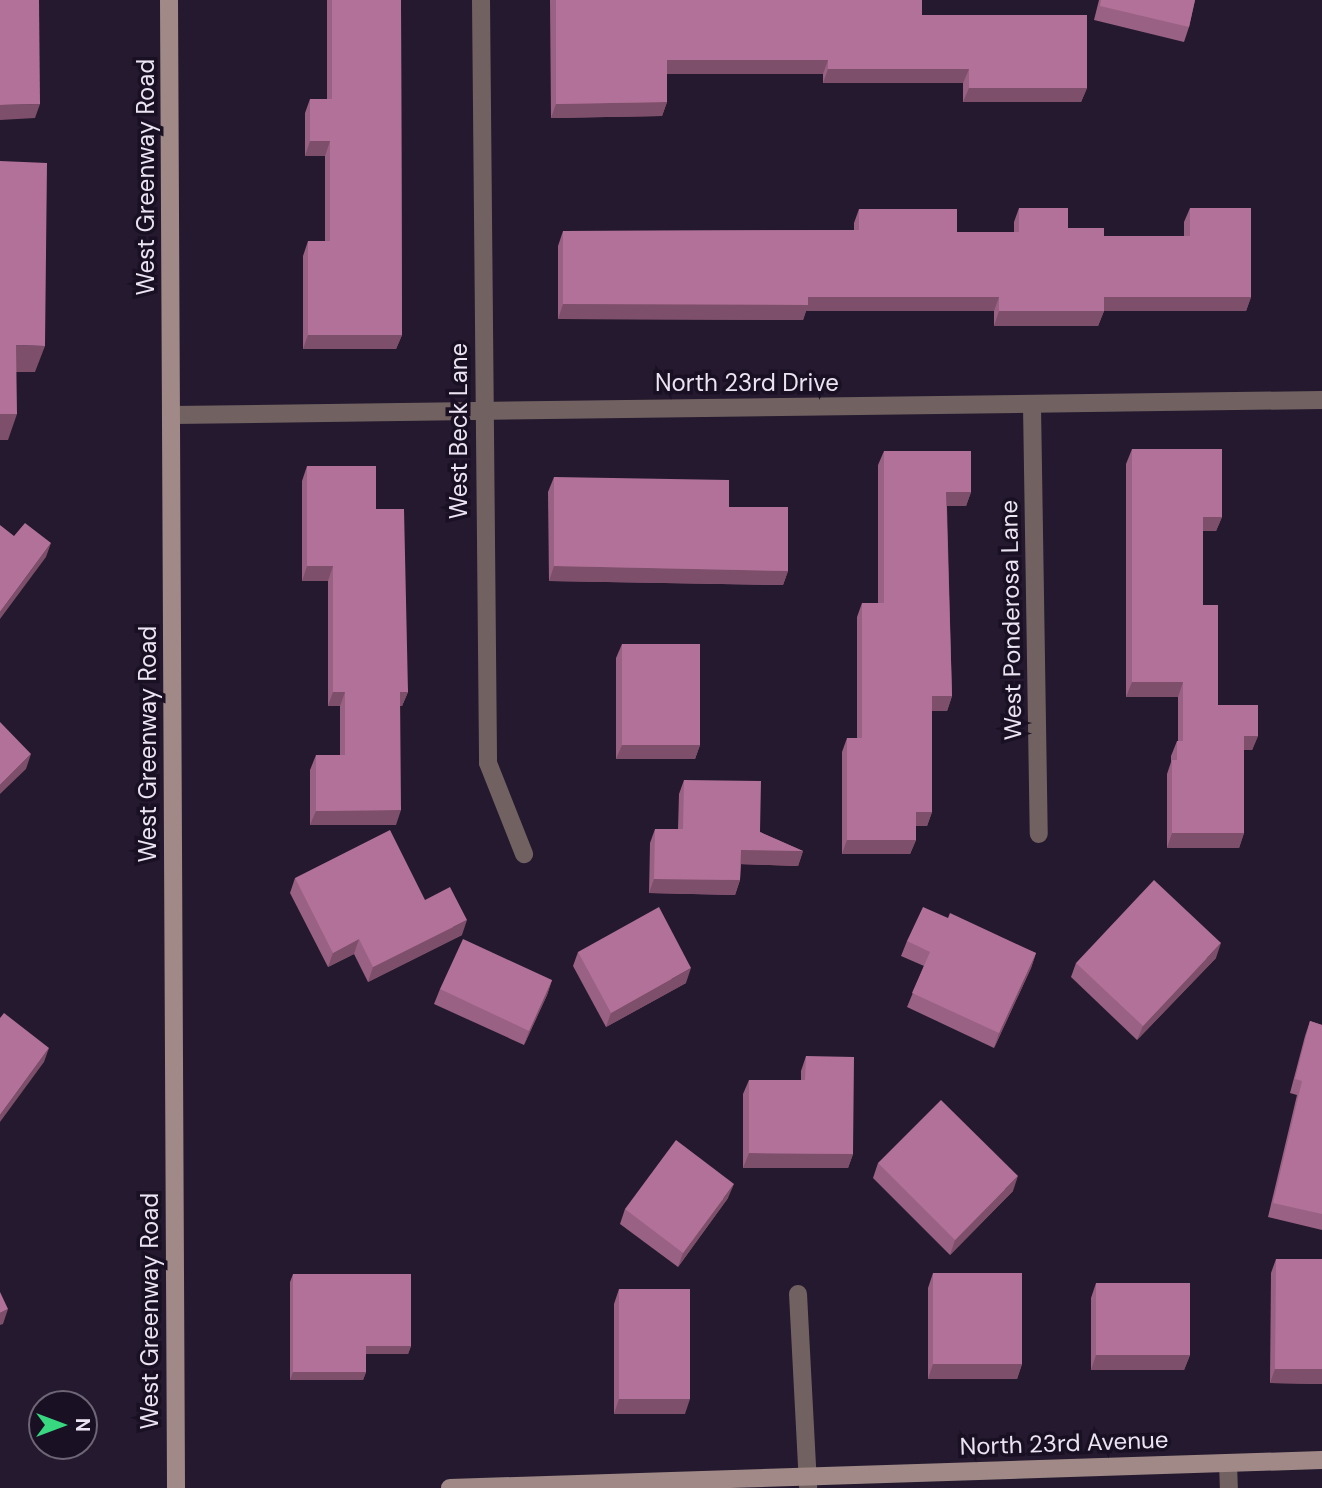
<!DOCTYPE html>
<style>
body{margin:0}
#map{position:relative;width:1322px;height:1488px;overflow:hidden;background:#24192e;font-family:"DM Sans",sans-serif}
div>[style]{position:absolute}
.street>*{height:18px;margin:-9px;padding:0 9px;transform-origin:9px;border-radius:9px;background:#716261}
.secondary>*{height:18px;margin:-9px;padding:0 9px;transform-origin:9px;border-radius:9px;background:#a08987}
.wall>*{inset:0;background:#996183}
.shaded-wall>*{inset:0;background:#7d4f6a}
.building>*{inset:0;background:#b27198}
span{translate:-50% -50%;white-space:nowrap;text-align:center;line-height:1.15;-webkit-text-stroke:7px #1a1024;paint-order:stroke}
.street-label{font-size:24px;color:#ebe4f2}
.north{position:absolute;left:28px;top:1390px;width:70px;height:70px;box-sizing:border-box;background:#1a1024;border:2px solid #6e6576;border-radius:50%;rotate:90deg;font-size:19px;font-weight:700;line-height:28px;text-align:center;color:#ebe4f2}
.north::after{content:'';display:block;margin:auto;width:24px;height:32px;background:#37d880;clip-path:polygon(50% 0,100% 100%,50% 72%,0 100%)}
</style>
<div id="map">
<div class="street">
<div style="left:481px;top:0;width:763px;rotate:89.47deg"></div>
<div style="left:488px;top:763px;width:98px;rotate:68.4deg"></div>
<div style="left:1032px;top:405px;width:429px;rotate:89.1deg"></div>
<div style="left:172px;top:415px;width:1150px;rotate:-0.75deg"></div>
<div style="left:798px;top:1294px;width:194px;rotate:87deg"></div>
<div style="left:1228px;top:1463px;width:25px;rotate:88deg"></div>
</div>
<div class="secondary">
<div style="left:169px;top:0;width:1488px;rotate:89.73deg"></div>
<div style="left:450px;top:1488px;width:872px;rotate:-1.84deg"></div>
</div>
<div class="wall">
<div style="clip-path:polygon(327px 0,401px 0,402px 335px,396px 349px,303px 349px,303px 256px,308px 241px,325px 241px,325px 156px,305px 156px,305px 113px,310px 99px,327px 99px)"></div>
<div style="clip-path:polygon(550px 0,922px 0,922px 15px,1087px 88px,1081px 102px,963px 102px,963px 83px,823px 83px,823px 74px,667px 74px,667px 102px,662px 116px,551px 118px)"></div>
<div style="clip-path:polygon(1099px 0,1195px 0,1189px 27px,1184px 42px,1094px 20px)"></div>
<div style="clip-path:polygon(1019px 208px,1068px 228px,1104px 236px,1184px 236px,1184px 222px,1190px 208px,1251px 297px,1246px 311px,1104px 311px,1098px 326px,994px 326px,994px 311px,806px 311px,803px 320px,558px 319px,558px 246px,563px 231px,854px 230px,854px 223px,859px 209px,957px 232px,1014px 232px,1014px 222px)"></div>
<div style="clip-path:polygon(1132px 449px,1222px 517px,1216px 531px,1203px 531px,1203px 605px,1218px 705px,1258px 736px,1252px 750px,1244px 750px,1244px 833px,1239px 848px,1167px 848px,1167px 774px,1171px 762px,1171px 756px,1177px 741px,1178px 741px,1178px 697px,1126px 697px,1126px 464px)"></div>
<div style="clip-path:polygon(884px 451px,971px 492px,966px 506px,947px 506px,952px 696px,947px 711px,932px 711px,932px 812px,927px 826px,916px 826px,916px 840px,910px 854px,842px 854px,842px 752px,847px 738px,857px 738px,857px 617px,862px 603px,878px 603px,878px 465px)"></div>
<div style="clip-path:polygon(307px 466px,376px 509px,408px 692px,402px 706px,400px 706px,396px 825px,310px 825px,310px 770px,316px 755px,340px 755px,340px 706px,328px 706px,328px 581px,302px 581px,302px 481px)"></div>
<div style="clip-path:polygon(554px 477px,729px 507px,788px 571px,783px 585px,549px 581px,548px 492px)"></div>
<div style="clip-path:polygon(622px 644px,700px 745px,695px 759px,616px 759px,616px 658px)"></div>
<div style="clip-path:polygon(684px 780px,760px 832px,803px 851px,798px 866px,741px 864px,740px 880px,735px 895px,649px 893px,650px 843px,655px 829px,678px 829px,679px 794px)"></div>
<div style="clip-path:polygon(295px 878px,425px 900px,462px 935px,368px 982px,354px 954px,328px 967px,290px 893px)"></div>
<div style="clip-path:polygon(948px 918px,1036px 953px,1031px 968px,994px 1048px,907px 1007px,924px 966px,901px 956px,907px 941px)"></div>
<div style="clip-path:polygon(578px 952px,686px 983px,606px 1027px,573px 966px)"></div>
<div style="clip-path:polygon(1216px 958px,1137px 1040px,1071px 977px,1076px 963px)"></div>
<div style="clip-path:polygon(552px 980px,547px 995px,524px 1045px,434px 1004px,440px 989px)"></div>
<div style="clip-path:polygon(1310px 1021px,1322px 1025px,1322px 1230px,1268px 1217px,1297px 1095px,1290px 1093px,1305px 1036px)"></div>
<div style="clip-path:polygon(806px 1056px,853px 1154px,848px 1168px,743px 1168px,743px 1094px,749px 1080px,801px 1080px,801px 1071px)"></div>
<div style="clip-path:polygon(878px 1163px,1013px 1191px,950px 1255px,873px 1178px)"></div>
<div style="clip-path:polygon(728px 1198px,678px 1267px,620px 1224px,625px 1209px)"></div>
<div style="clip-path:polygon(1276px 1259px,1322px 1259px,1322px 1384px,1270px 1383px,1271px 1273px)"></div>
<div style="clip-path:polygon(933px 1273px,1022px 1364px,1017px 1379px,928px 1379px,928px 1288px)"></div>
<div style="clip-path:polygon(293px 1274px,411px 1346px,408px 1354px,366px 1354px,366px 1372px,363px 1380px,290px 1380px,290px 1282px)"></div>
<div style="clip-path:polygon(1096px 1283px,1190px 1355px,1184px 1370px,1091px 1370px,1091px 1298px)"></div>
<div style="clip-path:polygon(619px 1289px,685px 1414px,614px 1414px,614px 1304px)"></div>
</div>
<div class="shaded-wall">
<div style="clip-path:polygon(667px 60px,828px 60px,823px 74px,661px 74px)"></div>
<div style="clip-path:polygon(828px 69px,969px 69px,963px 83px,823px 83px)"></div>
<div style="clip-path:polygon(969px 88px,1087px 88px,1081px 102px,963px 102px)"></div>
<div style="clip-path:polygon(667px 102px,662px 116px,551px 118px,556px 104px)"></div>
<div style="clip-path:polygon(40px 104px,35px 118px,0 120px,0 105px)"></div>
<div style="clip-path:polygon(310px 141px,330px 141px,325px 156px,305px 156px)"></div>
<div style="clip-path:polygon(808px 297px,999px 297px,994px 311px,806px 311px,803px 320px,558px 319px,563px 304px)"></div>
<div style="clip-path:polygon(1104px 297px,1251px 297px,1246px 311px,1098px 311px)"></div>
<div style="clip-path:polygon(999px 311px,1104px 311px,1098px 326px,994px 326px)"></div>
<div style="clip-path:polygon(308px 335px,402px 335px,396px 349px,303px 349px)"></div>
<div style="clip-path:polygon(16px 345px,45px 346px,35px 372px,7px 372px)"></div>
<div style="clip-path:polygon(0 414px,17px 414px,8px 440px,0 440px)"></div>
<div style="clip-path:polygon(946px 492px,971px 492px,966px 506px,941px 506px)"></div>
<div style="clip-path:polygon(1203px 517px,1222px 517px,1216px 531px,1198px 531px)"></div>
<div style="clip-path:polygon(51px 543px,46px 557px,0 619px,0 612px)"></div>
<div style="clip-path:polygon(307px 566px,333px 566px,328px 581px,302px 581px)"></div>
<div style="clip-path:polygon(554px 566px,788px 571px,783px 585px,549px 581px)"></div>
<div style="clip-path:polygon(1132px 682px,1183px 682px,1178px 697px,1126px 697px)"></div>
<div style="clip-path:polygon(333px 692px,345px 692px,340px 706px,328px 706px)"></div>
<div style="clip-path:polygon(400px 692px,408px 692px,402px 706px,395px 706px)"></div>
<div style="clip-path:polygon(932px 696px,952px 696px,947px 711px,927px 711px)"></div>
<div style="clip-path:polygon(1244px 736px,1258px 736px,1252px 750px,1239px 750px)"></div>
<div style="clip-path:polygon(622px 745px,700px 745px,695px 759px,616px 759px)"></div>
<div style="clip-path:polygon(31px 754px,26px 769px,0 794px,0 785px)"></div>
<div style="clip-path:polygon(401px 810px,396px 825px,310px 825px,316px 811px)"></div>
<div style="clip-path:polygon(916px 812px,932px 812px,927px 826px,910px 826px)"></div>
<div style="clip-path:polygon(1172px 833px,1244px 833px,1239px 848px,1167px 848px)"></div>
<div style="clip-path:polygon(847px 840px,916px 840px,910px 854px,842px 854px)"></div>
<div style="clip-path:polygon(741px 850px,803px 851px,798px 866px,736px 864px)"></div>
<div style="clip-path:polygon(654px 879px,740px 880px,735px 895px,649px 893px)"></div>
<div style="clip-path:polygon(467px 920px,462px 935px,368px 982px,373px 967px)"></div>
<div style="clip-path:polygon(359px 939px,354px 954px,328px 967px,333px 953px)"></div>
<div style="clip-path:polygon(1221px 943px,1216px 958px,1137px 1040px,1143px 1026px)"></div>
<div style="clip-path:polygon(1036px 953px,1031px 968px,994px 1048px,999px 1033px)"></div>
<div style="clip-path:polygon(691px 968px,686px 983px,606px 1027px,611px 1013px)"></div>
<div style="clip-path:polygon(552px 980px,547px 995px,524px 1045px,529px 1031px)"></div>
<div style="clip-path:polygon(49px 1048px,44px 1062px,0 1122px,0 1115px)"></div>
<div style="clip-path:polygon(749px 1153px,853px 1154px,848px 1168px,743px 1168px)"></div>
<div style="clip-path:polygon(1018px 1176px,1013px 1191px,950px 1255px,955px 1240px)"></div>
<div style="clip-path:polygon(734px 1184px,728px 1198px,678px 1267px,683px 1253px)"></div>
<div style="clip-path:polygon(8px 1309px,3px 1324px,0 1325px,0 1313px)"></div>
<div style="clip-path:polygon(366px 1346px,411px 1346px,408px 1354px,363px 1354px)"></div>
<div style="clip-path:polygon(1096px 1355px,1190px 1355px,1184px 1370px,1091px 1370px)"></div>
<div style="clip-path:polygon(933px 1364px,1022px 1364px,1017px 1379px,928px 1379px)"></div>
<div style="clip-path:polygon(1275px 1369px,1322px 1369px,1322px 1384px,1270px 1383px)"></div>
<div style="clip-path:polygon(293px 1372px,366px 1372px,363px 1380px,290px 1380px)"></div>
<div style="clip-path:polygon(619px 1399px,690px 1399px,685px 1414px,614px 1414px)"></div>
</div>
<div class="building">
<div style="clip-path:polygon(0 0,39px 0,40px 104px,0 105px)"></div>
<div style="clip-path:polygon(332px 0,401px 0,402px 335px,308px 335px,308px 241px,330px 241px,330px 141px,310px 141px,310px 99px,332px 99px)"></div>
<div style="clip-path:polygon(556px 0,922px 0,922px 15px,1087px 15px,1087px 88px,969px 88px,969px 69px,828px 69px,828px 60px,667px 60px,667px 102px,556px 104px)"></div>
<div style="clip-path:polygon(1101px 0,1195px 0,1189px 27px,1100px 6px)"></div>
<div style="clip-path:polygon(0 161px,47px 163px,45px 346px,16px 345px,17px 414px,0 414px)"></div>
<div style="clip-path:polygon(1019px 208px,1068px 208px,1068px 228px,1104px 228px,1104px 236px,1190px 236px,1190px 208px,1251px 208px,1251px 297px,1104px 297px,1104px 311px,999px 311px,999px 297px,808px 297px,808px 305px,563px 304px,563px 231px,859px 230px,859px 209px,957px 209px,957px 232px,1019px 232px)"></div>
<div style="clip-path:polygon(1132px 449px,1222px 449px,1222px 517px,1203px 517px,1203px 605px,1218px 605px,1218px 705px,1258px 705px,1258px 736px,1244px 736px,1244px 833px,1172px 833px,1172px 760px,1177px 760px,1177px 741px,1183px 741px,1183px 682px,1132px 682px)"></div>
<div style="clip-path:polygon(884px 451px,971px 451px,971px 492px,946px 492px,952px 696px,932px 696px,932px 812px,916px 812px,916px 840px,847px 840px,847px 738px,862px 738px,862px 603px,884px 603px)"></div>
<div style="clip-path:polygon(307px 466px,376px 466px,376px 509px,404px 509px,408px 692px,400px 692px,401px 810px,316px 811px,316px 755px,345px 755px,345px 692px,333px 692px,333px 566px,307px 566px)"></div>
<div style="clip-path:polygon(554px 477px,729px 480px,729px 507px,788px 507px,788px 571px,554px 566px)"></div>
<div style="clip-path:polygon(25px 523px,51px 543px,0 612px,0 525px,14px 536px)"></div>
<div style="clip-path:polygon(622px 644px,700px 644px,700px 745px,622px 745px)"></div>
<div style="clip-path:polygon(0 722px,31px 754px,0 785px)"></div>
<div style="clip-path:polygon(684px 780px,761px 781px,760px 832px,803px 851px,741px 850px,740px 880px,654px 879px,655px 829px,683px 829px)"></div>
<div style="clip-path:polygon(390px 830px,425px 900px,450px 887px,467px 920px,373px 967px,359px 939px,333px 953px,295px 878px)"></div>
<div style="clip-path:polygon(1154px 880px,1221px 943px,1143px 1026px,1076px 963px)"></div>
<div style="clip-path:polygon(659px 907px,691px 968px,611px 1013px,578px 952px)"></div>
<div style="clip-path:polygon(923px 907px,948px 918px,950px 913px,1036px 953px,999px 1033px,912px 993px,930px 952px,907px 941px)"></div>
<div style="clip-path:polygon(463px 939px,552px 980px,529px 1031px,440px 989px)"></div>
<div style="clip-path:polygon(4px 1013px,49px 1048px,0 1115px,0 1018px)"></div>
<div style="clip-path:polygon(1310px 1021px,1322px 1025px,1322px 1214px,1273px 1203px,1302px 1081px,1295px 1079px)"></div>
<div style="clip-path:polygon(806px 1056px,854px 1057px,853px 1154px,749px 1153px,749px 1080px,805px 1080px)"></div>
<div style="clip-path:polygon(941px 1100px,1018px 1176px,955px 1240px,878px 1163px)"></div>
<div style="clip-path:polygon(676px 1140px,734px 1184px,683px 1253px,625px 1209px)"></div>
<div style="clip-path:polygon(1276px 1259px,1322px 1259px,1322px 1369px,1275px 1369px)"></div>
<div style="clip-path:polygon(933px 1273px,1022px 1273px,1022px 1364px,933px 1364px)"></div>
<div style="clip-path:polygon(293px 1274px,411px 1274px,411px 1346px,366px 1346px,366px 1372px,293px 1372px)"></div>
<div style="clip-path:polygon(1096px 1283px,1190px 1283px,1190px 1355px,1096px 1355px)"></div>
<div style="clip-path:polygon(619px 1289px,690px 1289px,690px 1399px,619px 1399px)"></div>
<div style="clip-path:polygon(0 1292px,8px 1309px,0 1313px)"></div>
</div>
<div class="street-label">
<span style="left:146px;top:177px;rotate:-90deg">West Greenway Road</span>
<span style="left:747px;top:383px">North 23rd Drive</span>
<span style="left:459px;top:431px;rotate:-90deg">West Beck Lane</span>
<span style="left:1011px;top:620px;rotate:-91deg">West Ponderosa Lane</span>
<span style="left:148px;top:744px;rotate:-90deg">West Greenway Road</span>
<span style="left:150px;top:1311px;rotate:-90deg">West Greenway Road</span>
<span style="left:1064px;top:1443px;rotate:-2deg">North 23rd Avenue</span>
</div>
<div class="north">N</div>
</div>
